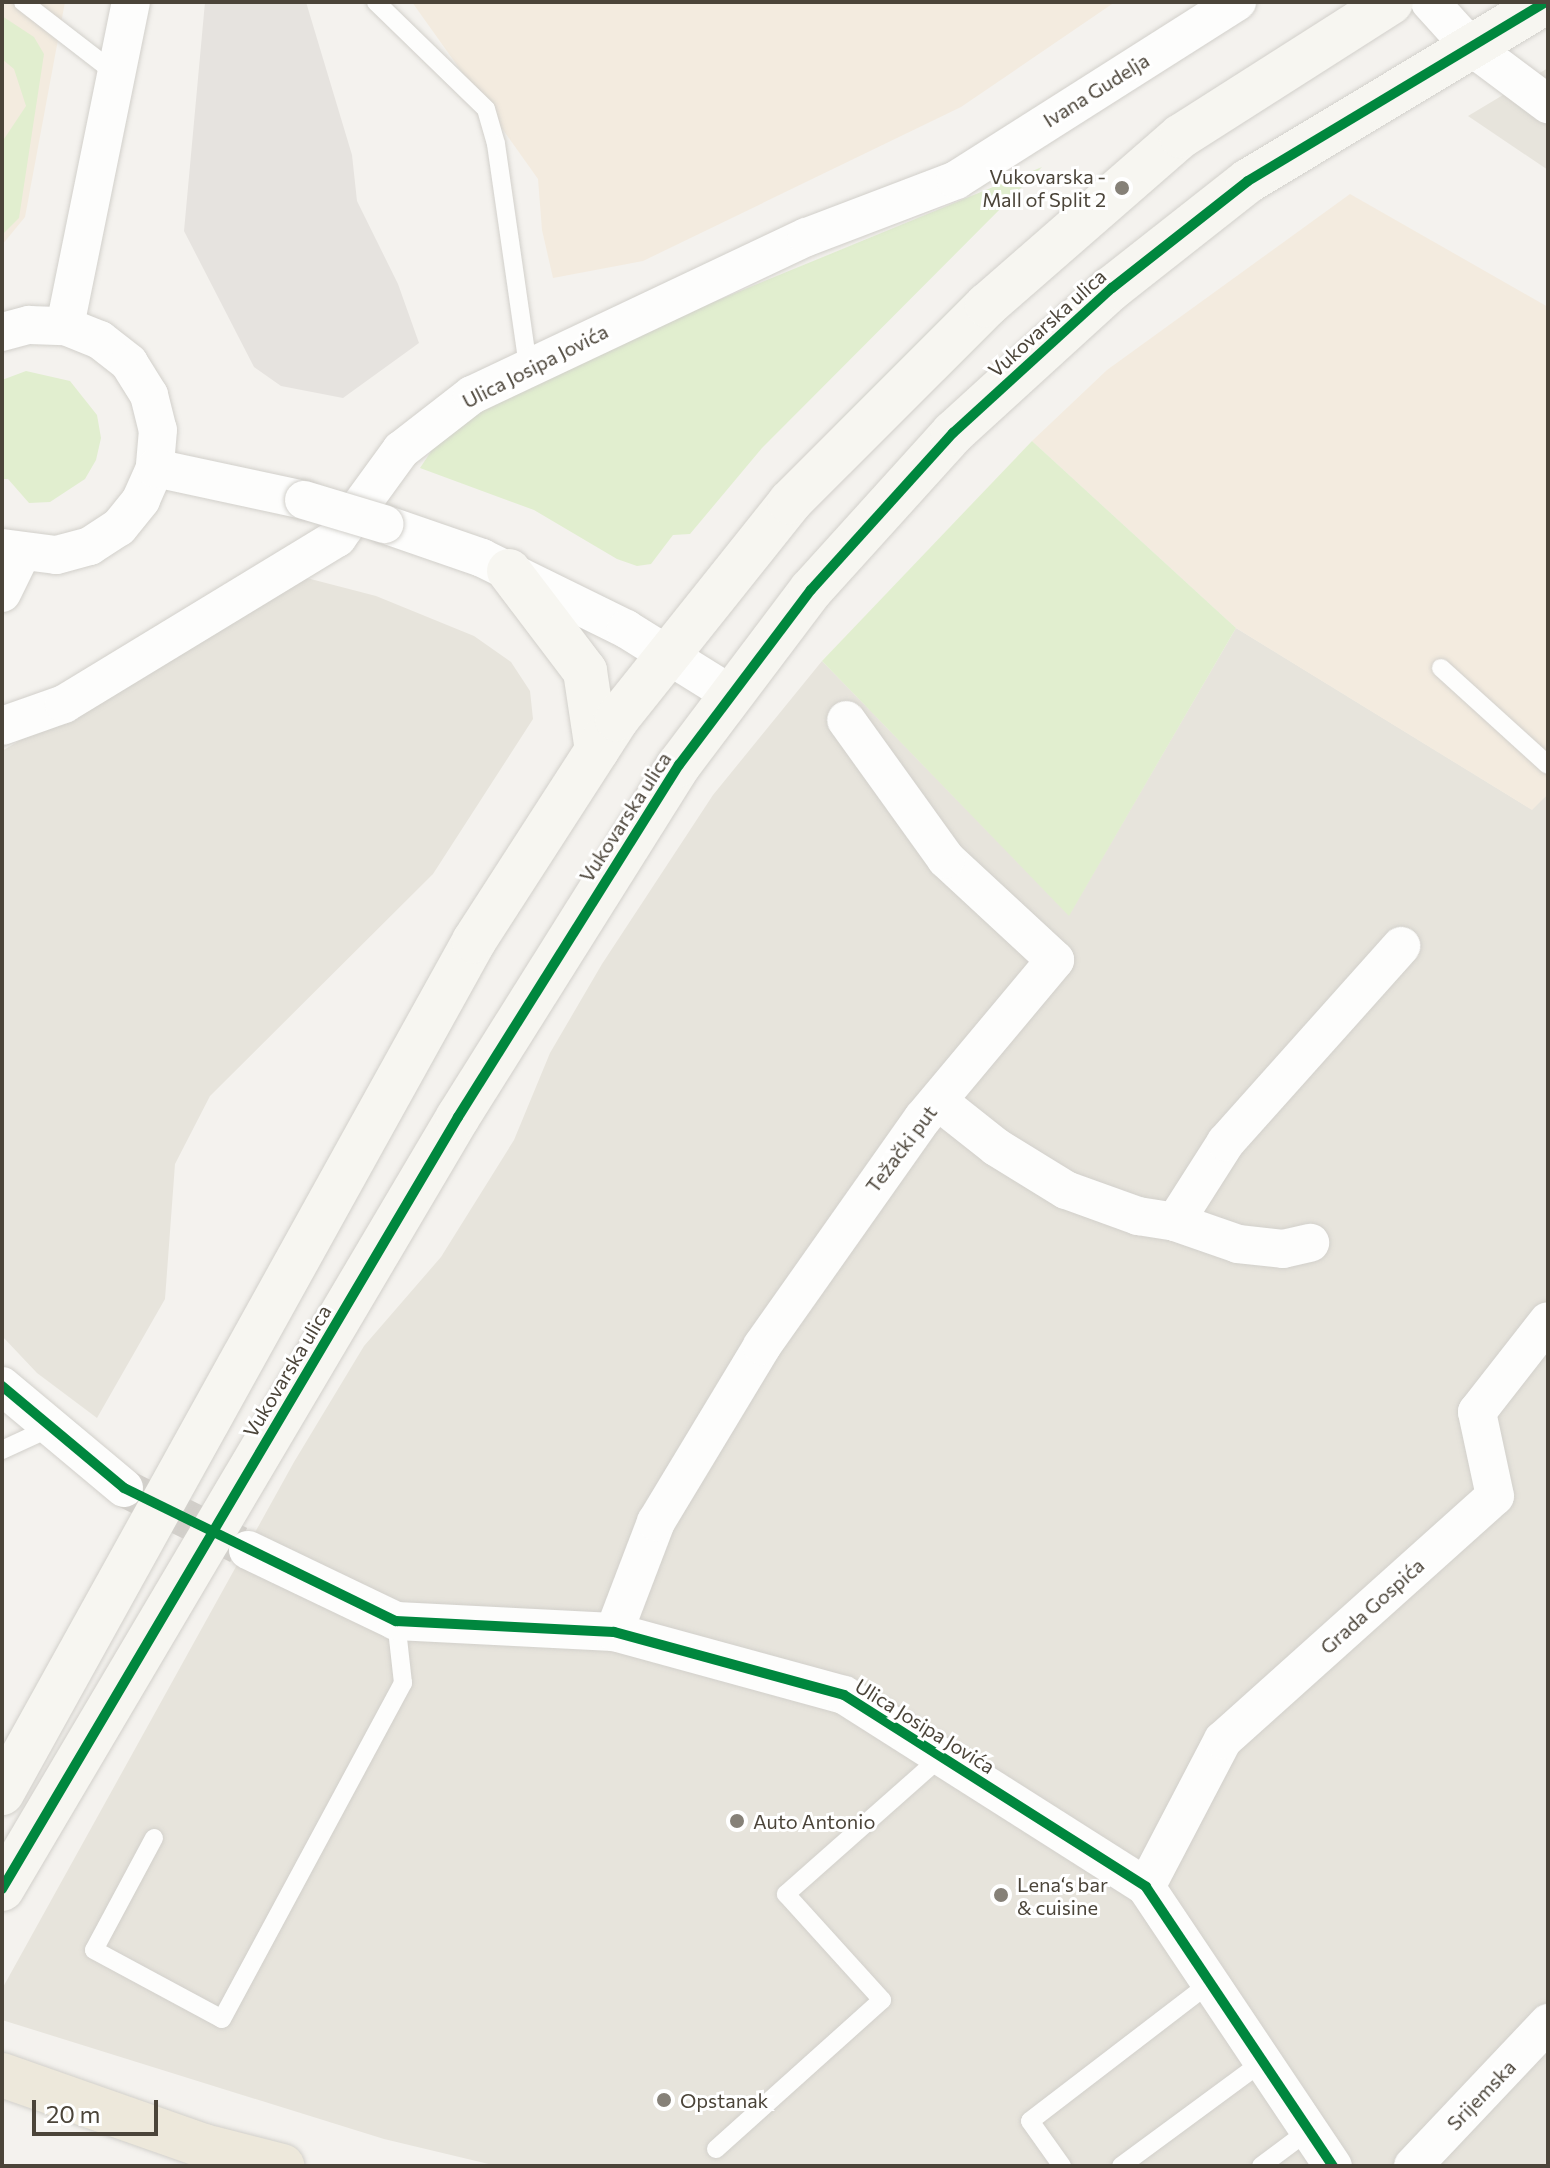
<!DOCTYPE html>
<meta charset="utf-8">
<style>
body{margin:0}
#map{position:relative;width:1550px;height:2168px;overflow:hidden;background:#f4f2ee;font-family:Commissioner,sans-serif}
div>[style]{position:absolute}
.residential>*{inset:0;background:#e7e4dc}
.commercial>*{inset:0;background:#f3ebdf}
.green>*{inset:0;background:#e1eecf}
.parking>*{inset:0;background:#e6e3df}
.street-tunnel>*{height:38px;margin-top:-19px;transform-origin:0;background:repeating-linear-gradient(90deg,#d2cfca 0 38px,transparent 0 57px)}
.roads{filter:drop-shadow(0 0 2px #d2d0cb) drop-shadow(0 0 2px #d2d0cb)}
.lane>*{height:18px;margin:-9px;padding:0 9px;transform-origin:9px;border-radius:9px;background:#fdfdfc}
.street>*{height:38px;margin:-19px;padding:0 19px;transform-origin:19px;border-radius:19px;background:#fdfdfc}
.secondary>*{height:44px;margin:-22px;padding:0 22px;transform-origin:22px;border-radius:22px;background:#f7f6f1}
.highway>*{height:44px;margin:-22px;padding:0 22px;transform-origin:22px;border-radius:22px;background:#ede8db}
.bridges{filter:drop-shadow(0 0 2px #d2d0cb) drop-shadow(0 0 2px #d2d0cb)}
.street-bridge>*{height:38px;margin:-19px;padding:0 19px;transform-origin:19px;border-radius:19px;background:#fdfdfc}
.cycleway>*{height:10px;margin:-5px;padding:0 5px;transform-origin:5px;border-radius:5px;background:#00873e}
.dots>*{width:22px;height:22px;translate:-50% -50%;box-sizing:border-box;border:4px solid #fff;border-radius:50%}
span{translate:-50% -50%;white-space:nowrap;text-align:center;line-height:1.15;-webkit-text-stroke:6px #fff;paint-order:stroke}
.street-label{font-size:20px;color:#4b4439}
.poi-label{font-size:20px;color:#4b4439}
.right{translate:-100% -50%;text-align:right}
.left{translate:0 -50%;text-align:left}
.frame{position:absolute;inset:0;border:4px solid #4b4439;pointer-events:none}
.scale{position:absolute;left:32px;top:2100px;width:126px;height:36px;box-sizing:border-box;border:4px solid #4b4439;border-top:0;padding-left:10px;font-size:24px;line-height:28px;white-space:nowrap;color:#4b4439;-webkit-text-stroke:6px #fff;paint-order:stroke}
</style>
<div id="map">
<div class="residential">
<div style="clip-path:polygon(1548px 68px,1548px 170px,1468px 116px)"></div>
<div style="clip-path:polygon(299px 576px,376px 596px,474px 636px,511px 662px,530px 691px,533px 719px,433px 874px,210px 1096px,175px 1164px,165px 1299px,97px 1418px,37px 1373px,2px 1336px,2px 751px)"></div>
<div style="clip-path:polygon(1236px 628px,1531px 809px,1548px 794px,1548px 2166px,497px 2166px,384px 2139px,2px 2020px,2px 1989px,294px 1462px,364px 1346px,441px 1257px,514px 1140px,550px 1053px,602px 964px,713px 795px,822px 661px,1069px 915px)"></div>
</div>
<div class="commercial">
<div style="clip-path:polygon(2px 2px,65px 2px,25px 217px,2px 245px)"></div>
<div style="clip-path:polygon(412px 2px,1115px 2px,961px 107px,643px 261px,553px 278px,542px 230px,538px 179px)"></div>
<div style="clip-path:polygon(1350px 194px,1548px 307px,1548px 794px,1532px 810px,1236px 628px,1032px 441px,1107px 370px)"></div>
</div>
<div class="green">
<div style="clip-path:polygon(2px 16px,34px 37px,44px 54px,19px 218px,2px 235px,2px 142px,26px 106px,14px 69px,2px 59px)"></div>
<div style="clip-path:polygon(1042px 167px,762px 448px,690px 534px,673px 535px,651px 564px,637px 566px,617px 559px,534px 510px,420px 468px,448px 426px,672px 319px)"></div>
<div style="clip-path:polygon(26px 371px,70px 381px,97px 415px,101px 438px,96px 460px,85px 479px,50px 502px,29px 503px,8px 479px,2px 479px,2px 380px)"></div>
<div style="clip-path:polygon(1032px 441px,1236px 628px,1069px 916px,822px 661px)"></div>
</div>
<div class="parking">
<div style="clip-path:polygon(205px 2px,306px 2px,352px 155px,357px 201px,398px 284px,419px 343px,343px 398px,281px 386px,254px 367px,184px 231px)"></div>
</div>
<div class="street-tunnel">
<div style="left:124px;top:1488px;width:128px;rotate:26.4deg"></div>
</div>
<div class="roads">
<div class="lane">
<div style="left:23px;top:2px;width:118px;rotate:37.7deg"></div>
<div style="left:376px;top:2px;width:153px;rotate:44.2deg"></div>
<div style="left:486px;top:109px;width:36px;rotate:74deg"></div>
<div style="left:496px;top:144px;width:224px;rotate:81.8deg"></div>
<div style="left:1441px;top:668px;width:144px;rotate:42.2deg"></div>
<div style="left:2px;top:1450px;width:55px;rotate:-24.7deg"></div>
<div style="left:154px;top:1838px;width:127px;rotate:118.2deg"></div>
<div style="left:94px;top:1950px;width:145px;rotate:28.3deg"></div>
<div style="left:222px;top:2019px;width:382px;rotate:-61.7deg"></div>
<div style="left:403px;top:1683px;width:62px;rotate:-96.4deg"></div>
<div style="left:716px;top:2149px;width:223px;rotate:-41.9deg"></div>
<div style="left:882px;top:2000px;width:143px;rotate:-132.2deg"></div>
<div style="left:786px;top:1894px;width:207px;rotate:-41.5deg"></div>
<div style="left:1062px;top:2166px;width:55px;rotate:-125.4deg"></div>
<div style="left:1030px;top:2121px;width:227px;rotate:-37.5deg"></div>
<div style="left:1121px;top:2166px;width:175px;rotate:-36.4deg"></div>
<div style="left:1261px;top:2166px;width:59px;rotate:-36.7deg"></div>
</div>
<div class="street">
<div style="left:1430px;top:2px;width:58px;rotate:47.8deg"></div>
<div style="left:1469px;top:45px;width:99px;rotate:36.8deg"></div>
<div style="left:65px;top:326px;width:331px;rotate:-78.5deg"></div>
<div style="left:2px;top:332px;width:28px;rotate:-15deg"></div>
<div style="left:29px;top:325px;width:36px;rotate:2deg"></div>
<div style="left:65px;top:326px;width:38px;rotate:22deg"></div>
<div style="left:100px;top:340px;width:37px;rotate:38deg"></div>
<div style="left:129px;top:363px;width:38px;rotate:58deg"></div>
<div style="left:149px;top:395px;width:36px;rotate:76deg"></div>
<div style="left:158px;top:430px;width:38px;rotate:95deg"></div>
<div style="left:155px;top:468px;width:35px;rotate:114deg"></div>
<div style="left:141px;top:500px;width:35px;rotate:129deg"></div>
<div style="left:119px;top:527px;width:35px;rotate:147deg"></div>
<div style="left:90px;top:546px;width:35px;rotate:165deg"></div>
<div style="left:56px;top:555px;width:54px;rotate:-172.6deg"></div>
<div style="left:155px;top:468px;width:152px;rotate:12.1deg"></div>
<div style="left:384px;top:524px;width:104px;rotate:19.1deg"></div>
<div style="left:482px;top:558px;width:161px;rotate:26.2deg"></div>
<div style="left:626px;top:629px;width:125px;rotate:31.9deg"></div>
<div style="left:2px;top:593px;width:43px;rotate:-64deg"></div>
<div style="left:2px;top:726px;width:66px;rotate:-19.5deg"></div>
<div style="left:64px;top:704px;width:320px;rotate:-31.3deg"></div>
<div style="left:337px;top:538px;width:109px;rotate:-54deg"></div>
<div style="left:401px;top:450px;width:90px;rotate:-37.8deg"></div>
<div style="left:472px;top:395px;width:370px;rotate:-25.3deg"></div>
<div style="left:807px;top:237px;width:160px;rotate:-20.9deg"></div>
<div style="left:956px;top:180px;width:333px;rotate:-32.4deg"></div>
<div style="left:938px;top:1101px;width:74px;rotate:38.4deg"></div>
<div style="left:996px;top:1147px;width:82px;rotate:31.6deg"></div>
<div style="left:1066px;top:1190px;width:77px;rotate:19.9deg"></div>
<div style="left:1138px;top:1216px;width:37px;rotate:9deg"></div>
<div style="left:1175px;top:1222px;width:95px;rotate:-57.5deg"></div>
<div style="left:1226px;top:1142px;width:263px;rotate:-48.2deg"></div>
<div style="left:1175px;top:1222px;width:67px;rotate:19.2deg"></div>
<div style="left:1238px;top:1244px;width:45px;rotate:6.3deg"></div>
<div style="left:1283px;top:1249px;width:28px;rotate:-13deg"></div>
<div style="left:2px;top:1386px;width:159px;rotate:39.9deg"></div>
<div style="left:248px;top:1550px;width:164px;rotate:25.6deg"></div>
<div style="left:396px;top:1621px;width:218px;rotate:2.9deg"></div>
<div style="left:614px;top:1632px;width:238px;rotate:15.3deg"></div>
<div style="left:844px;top:1695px;width:358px;rotate:32.4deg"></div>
<div style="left:1146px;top:1887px;width:336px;rotate:56.2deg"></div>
<div style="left:614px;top:1632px;width:118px;rotate:-69.1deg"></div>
<div style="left:656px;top:1522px;width:205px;rotate:-58.9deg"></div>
<div style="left:762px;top:1346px;width:279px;rotate:-54.8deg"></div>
<div style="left:923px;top:1118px;width:206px;rotate:-50.1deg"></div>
<div style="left:1055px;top:960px;width:149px;rotate:-137.2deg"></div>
<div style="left:946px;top:859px;width:171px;rotate:-125.7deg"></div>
<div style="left:1146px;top:1887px;width:166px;rotate:-62.4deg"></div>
<div style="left:1223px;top:1740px;width:365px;rotate:-41.9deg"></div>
<div style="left:1495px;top:1496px;width:86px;rotate:-102.1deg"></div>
<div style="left:1477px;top:1412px;width:115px;rotate:-52deg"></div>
<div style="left:1413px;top:2166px;width:197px;rotate:-46.6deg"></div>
</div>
<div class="secondary">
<div style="left:509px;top:571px;width:126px;rotate:52.8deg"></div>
<div style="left:585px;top:671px;width:80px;rotate:81.4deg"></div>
<div style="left:2px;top:1793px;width:974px;rotate:-61.01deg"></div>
<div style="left:474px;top:941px;width:264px;rotate:-57.2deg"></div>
<div style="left:617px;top:719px;width:278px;rotate:-51.4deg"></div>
<div style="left:790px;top:502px;width:279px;rotate:-45deg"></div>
<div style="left:987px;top:305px;width:257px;rotate:-41.1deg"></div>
<div style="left:1181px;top:136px;width:249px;rotate:-32.5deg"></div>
<div style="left:2px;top:1889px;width:897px;rotate:-59.43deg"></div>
<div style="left:458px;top:1117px;width:416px;rotate:-57.9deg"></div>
<div style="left:679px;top:765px;width:219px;rotate:-53deg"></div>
<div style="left:811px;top:590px;width:212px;rotate:-47.9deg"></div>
<div style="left:953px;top:433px;width:215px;rotate:-42.4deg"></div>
<div style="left:1112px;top:288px;width:173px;rotate:-38.2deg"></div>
<div style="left:1248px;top:181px;width:348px;rotate:-31deg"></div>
</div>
<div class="highway">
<div style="left:2px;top:2075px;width:214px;rotate:19.4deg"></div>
<div style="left:204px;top:2146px;width:81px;rotate:14.4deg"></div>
</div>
</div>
<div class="bridges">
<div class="street-bridge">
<div style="left:304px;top:500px;width:84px;rotate:16.7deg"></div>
</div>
</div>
<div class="cycleway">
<div style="left:2px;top:1386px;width:159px;rotate:39.9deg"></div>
<div style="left:124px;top:1488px;width:303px;rotate:26.1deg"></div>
<div style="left:396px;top:1621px;width:218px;rotate:2.9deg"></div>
<div style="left:614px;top:1632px;width:238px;rotate:15.3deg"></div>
<div style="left:844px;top:1695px;width:358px;rotate:32.4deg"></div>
<div style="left:1146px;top:1887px;width:336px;rotate:56.2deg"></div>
<div style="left:2px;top:1889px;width:897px;rotate:-59.43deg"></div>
<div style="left:458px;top:1117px;width:416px;rotate:-57.9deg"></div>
<div style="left:679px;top:765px;width:219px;rotate:-53deg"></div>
<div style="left:811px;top:590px;width:212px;rotate:-47.9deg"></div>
<div style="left:953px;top:433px;width:215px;rotate:-42.4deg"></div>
<div style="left:1112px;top:288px;width:173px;rotate:-38.2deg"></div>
<div style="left:1248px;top:181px;width:348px;rotate:-31deg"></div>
</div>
<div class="dots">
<div style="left:1122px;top:188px;background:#868178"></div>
<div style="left:737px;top:1821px;background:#868178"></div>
<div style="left:1001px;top:1895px;background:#868178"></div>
<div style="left:664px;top:2100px;background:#868178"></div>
</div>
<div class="street-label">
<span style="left:1096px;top:90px;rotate:-32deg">Ivana Gudelja</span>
<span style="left:1047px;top:323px;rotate:-42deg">Vukovarska ulica</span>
<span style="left:535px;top:366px;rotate:-27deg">Ulica Josipa Jovića</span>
<span style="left:625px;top:817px;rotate:-57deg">Vukovarska ulica</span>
<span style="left:901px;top:1149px;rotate:-53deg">Težački put</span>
<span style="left:287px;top:1371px;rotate:-59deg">Vukovarska ulica</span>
<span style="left:1372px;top:1606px;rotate:-42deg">Grada Gospića</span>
<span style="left:925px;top:1726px;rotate:32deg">Ulica Josipa Jovića</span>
<span style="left:1481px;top:2095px;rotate:-46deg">Srijemska</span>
</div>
<div class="poi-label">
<span class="right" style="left:1106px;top:188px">Vukovarska -<br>Mall of Split 2</span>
<span class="left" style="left:753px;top:1821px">Auto Antonio</span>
<span class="left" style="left:1017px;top:1896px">Lena‘s bar<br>&amp; cuisine</span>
<span class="left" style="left:680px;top:2100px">Opstanak</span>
</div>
<div class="frame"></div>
<div class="scale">20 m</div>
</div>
